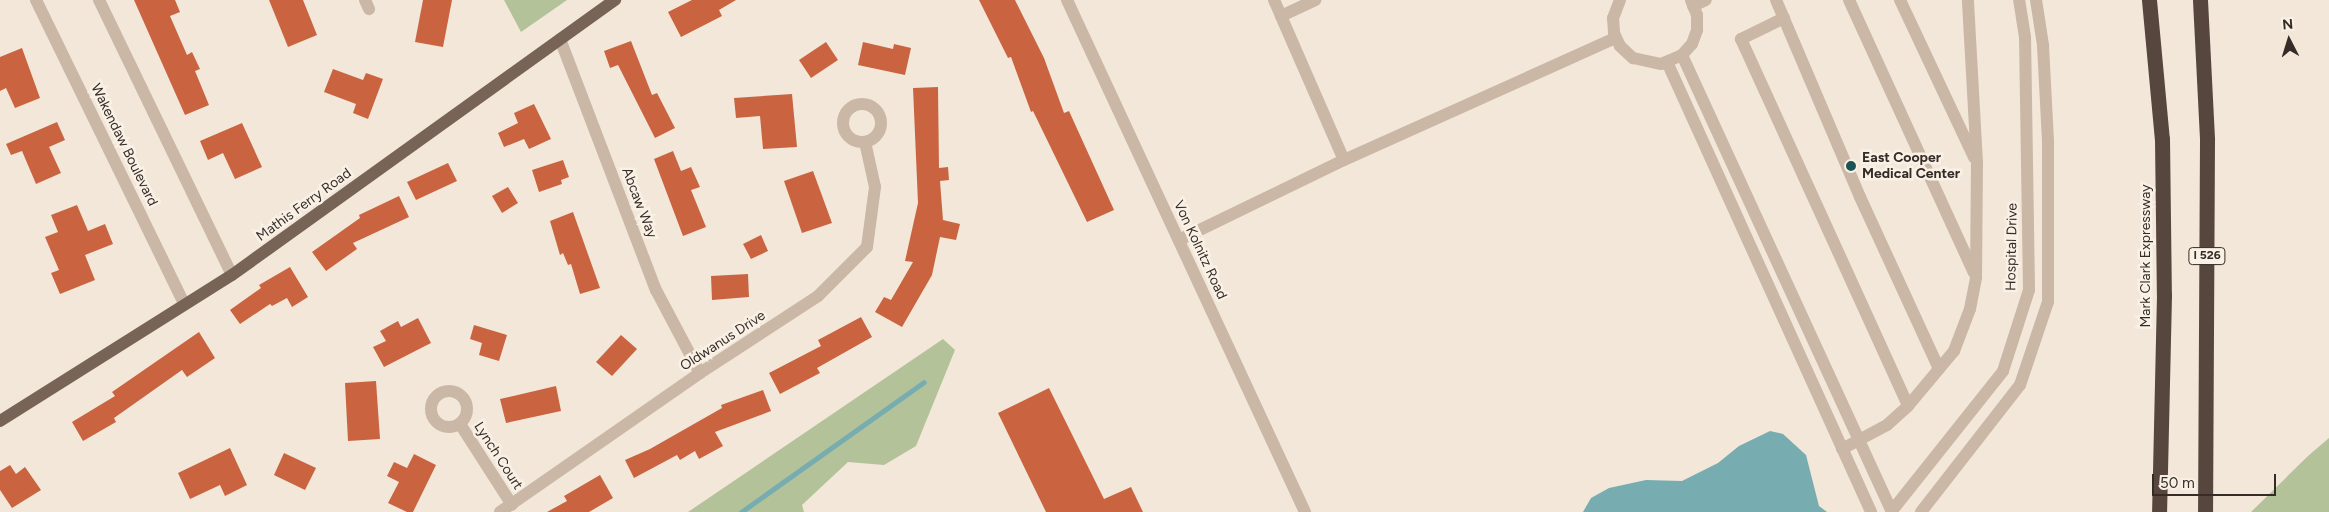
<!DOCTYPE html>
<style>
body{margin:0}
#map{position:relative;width:2329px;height:512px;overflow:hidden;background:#f2e7d9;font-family:Figtree,sans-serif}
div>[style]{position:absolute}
.green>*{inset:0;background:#b3c299}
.water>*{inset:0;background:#77adb0}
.stream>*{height:5px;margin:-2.5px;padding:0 2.5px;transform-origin:2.5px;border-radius:2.5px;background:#77adb0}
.building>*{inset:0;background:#ca6440}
.minor>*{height:12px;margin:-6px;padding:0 6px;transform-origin:6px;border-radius:6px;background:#cab7a5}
.minor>.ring{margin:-6px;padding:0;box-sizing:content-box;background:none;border:12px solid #cab7a5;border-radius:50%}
.major>*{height:12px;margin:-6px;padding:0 6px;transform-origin:6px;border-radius:6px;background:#786357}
.highway>*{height:15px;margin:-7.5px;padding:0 7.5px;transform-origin:7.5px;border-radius:7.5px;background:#57463d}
.dots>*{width:14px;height:14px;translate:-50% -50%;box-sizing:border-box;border:2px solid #faf1e6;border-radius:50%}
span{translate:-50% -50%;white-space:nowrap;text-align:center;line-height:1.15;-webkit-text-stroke:5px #faf1e6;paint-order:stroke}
.shield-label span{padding:1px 4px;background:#faf1e6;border:1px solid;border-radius:4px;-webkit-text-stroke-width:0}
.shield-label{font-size:12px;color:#362c27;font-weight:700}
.street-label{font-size:14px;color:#362c27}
.poi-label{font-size:14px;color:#362c27;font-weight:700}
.left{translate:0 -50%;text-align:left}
.north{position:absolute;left:2264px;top:15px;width:50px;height:50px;-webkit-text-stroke:4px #faf1e6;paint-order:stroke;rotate:355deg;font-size:14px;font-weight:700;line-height:20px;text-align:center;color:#362c27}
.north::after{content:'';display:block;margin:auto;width:18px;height:22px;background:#362c27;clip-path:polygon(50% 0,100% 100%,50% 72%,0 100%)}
.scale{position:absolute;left:2152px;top:474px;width:124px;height:22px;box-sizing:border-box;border:2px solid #362c27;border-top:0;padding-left:6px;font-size:15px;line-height:18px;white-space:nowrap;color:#362c27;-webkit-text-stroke:4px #faf1e6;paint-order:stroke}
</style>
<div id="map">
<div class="green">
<div style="clip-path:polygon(504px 0,567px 0,521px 32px)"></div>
<div style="clip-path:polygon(943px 339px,955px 350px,916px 446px,884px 465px,848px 462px,802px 505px,804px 512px,688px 512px)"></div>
<div style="clip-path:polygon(2329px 438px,2329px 512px,2251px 512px,2308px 456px)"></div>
</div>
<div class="water">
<div style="clip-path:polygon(1770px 431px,1783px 434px,1806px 455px,1819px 506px,1827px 512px,1583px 512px,1591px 498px,1609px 488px,1646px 480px,1682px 481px,1718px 463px,1739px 446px)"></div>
</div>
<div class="stream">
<div style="left:741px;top:512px;width:224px;rotate:-35.4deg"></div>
</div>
<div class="building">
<div style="clip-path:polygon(134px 0,175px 0,180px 12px,170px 16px,187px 55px,192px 52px,200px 69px,195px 71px,209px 105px,185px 115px)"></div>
<div style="clip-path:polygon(269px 0,303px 0,317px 35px,288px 47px)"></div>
<div style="clip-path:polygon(423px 0,452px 0,443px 47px,415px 42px)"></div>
<div style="clip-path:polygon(692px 0,736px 0,719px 10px,722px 16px,681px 37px,668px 12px)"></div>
<div style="clip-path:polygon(979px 0,1015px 0,1044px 58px,1064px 113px,1069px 111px,1114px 210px,1087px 222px,1033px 111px,1031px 112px,1011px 57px,1008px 58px)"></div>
<div style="clip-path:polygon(631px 41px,652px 95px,657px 93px,675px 128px,655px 138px,618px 65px,610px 68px,604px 51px)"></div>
<div style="clip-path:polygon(826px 42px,838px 60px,811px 78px,799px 60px)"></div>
<div style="clip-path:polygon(863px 42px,893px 49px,894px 44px,911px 48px,905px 75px,858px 65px)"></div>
<div style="clip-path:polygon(22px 48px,40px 98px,15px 108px,6px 88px,0 91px,0 57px)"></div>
<div style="clip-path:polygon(333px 69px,363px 80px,366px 73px,383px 79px,368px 119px,353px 113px,356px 104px,324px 92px)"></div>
<div style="clip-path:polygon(938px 87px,939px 168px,948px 167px,949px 180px,940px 181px,943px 220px,960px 224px,956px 240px,940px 237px,932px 275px,902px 327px,875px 312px,884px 297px,891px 300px,913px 262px,905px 261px,918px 203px,913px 88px)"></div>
<div style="clip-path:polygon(792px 94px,797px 147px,763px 149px,760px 116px,736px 118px,734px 98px)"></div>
<div style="clip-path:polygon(534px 104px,551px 139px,529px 149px,524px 139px,504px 147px,498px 133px,518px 123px,514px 113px)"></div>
<div style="clip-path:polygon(57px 122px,65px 140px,49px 147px,61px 173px,36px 184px,22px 151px,11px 155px,6px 144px)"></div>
<div style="clip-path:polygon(242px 123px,262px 167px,235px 179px,223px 153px,208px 160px,200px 141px)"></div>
<div style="clip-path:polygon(673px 151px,681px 171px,691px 167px,700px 187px,691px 190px,706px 227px,683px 236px,654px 159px)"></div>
<div style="clip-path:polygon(563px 160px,569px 177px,561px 180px,562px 184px,539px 192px,532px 170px)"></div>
<div style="clip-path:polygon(448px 163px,457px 181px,416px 200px,407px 182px)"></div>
<div style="clip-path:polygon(813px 171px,832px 223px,802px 233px,784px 181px)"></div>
<div style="clip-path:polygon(508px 187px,518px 203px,502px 213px,492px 196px)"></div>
<div style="clip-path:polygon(399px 196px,409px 217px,353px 243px,357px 249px,326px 271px,312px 252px,360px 218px,359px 215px)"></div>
<div style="clip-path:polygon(77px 205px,88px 231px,105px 224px,113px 244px,85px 255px,95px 280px,60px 294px,51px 273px,59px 270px,45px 237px,58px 232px,51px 215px)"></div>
<div style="clip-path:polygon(573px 212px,600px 288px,580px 294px,571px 264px,568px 265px,563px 253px,560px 255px,550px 221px)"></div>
<div style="clip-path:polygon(761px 235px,768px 251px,751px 259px,743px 244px)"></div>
<div style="clip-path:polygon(290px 267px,308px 297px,292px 307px,287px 298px,272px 306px,270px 304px,240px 324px,230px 310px,261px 288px,259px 285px)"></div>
<div style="clip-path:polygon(748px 274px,749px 297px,712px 300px,711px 276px)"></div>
<div style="clip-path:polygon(861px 317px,872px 337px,817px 368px,820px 373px,780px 394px,769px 373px,821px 346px,818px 340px)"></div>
<div style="clip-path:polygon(418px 318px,431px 343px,384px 367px,373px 347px,386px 341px,380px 331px,398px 321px,401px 327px)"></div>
<div style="clip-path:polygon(474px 325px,507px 335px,499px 361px,479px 355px,482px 343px,470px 339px)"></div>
<div style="clip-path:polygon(199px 332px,215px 358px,187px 377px,182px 370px,114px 418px,116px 422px,83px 441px,72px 422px,115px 396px,112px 392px)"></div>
<div style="clip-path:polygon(621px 335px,637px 349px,612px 376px,596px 362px)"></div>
<div style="clip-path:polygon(376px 381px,380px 439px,348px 441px,345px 383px)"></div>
<div style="clip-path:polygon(556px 386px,561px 411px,506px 423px,500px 399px)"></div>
<div style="clip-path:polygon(1049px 388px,1104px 499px,1131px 487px,1143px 512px,1046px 512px,998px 413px)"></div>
<div style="clip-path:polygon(763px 390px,771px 411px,715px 432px,723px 446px,699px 459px,695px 451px,680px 460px,677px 455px,634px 478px,625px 460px,650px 449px,722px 408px,721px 405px)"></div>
<div style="clip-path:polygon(230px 448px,247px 485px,225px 496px,220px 485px,190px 499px,178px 473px)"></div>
<div style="clip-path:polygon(284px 453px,316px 468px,305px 490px,274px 475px)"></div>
<div style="clip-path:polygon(414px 454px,436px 465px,413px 512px,407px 512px,388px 503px,399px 482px,387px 476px,394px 462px,407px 468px)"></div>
<div style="clip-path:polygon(10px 465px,16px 474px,25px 467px,41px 490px,12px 508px,0 490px,0 471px)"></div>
<div style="clip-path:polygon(600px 475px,613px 498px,589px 512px,547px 512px,567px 501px,564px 496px)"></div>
</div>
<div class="minor">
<div style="left:36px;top:0;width:338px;rotate:64deg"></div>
<div style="left:99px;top:0;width:305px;rotate:64.2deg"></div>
<div style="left:365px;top:0;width:10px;rotate:66deg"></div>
<div style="left:1067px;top:0;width:565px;rotate:65.07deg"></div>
<div style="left:1274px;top:0;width:17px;rotate:66deg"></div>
<div style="left:1281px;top:16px;width:38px;rotate:-25deg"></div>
<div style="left:1620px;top:0;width:19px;rotate:111deg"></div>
<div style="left:1613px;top:18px;width:15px;rotate:86deg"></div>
<div style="left:1614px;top:33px;width:14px;rotate:65deg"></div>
<div style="left:1620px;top:46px;width:18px;rotate:43deg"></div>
<div style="left:1633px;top:58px;width:29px;rotate:12deg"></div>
<div style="left:1661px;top:64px;width:23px;rotate:-23deg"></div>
<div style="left:1682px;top:55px;width:15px;rotate:-48deg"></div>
<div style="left:1692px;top:44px;width:15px;rotate:-70deg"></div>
<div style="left:1697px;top:30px;width:15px;rotate:-90deg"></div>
<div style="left:1697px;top:15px;width:16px;rotate:-112deg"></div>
<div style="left:1776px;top:0;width:214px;rotate:66.9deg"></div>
<div style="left:1860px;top:197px;width:189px;rotate:65.3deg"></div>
<div style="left:1849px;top:0;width:300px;rotate:65.4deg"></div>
<div style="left:1900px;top:0;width:174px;rotate:64.8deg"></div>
<div style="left:1693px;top:6px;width:14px;rotate:-25deg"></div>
<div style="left:1281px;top:16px;width:157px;rotate:66.4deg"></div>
<div style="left:1344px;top:160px;width:298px;rotate:-24.2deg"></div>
<div style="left:1784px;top:18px;width:48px;rotate:154deg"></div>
<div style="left:1741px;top:39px;width:403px;rotate:65.5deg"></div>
<div style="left:560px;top:39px;width:269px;rotate:69.1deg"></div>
<div style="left:656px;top:290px;width:94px;rotate:62.1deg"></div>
<div style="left:1682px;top:55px;width:503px;rotate:65.32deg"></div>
<div style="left:1667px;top:62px;width:494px;rotate:65.6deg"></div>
<div class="ring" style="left:843px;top:104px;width:26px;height:26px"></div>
<div style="left:1179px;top:240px;width:183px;rotate:-25.9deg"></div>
<div class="ring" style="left:431px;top:391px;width:24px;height:24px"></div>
<div style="left:460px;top:424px;width:96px;rotate:57.3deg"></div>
<div style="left:1842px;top:449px;width:51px;rotate:-28.1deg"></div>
<div style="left:1887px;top:425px;width:28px;rotate:-42deg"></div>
<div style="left:1908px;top:406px;width:72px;rotate:-50.1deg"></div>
<div style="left:1954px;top:351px;width:45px;rotate:-69.1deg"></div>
<div style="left:1970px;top:309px;width:33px;rotate:-79deg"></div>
<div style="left:1976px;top:277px;width:114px;rotate:-89.5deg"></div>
<div style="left:1977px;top:163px;width:163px;rotate:-93.2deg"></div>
<div style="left:500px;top:512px;width:244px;rotate:-34.8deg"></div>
<div style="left:700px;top:373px;width:141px;rotate:-33.1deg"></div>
<div style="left:818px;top:296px;width:69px;rotate:-45deg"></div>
<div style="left:867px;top:247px;width:61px;rotate:-82.4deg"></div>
<div style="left:875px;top:187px;width:46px;rotate:-102.5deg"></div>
<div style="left:1891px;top:512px;width:180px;rotate:-51.5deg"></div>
<div style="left:2003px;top:371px;width:85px;rotate:-72.2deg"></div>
<div style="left:2029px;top:290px;width:253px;rotate:-90.9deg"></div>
<div style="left:2025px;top:37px;width:37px;rotate:-99deg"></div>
<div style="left:1921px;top:512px;width:161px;rotate:-52.1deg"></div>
<div style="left:2020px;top:385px;width:88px;rotate:-71.4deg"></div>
<div style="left:2048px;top:302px;width:161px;rotate:-90deg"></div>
<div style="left:2048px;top:141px;width:96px;rotate:-93deg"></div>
<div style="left:2043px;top:45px;width:46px;rotate:-98.8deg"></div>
</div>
<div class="major">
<div style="left:0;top:421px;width:274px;rotate:-32.2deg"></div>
<div style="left:232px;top:275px;width:472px;rotate:-35.7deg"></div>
</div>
<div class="highway">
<div style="left:2149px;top:0;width:140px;rotate:84.7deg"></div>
<div style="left:2162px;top:139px;width:156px;rotate:89.3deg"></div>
<div style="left:2164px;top:295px;width:217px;rotate:91.3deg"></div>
<div style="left:2200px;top:0;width:140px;rotate:87.1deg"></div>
<div style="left:2207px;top:140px;width:372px;rotate:90.3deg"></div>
</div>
<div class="dots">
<div style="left:1851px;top:166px;background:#1b5359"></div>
</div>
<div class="shield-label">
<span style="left:2207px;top:256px">I 526</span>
</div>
<div class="street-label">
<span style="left:124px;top:145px;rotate:64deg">Wakendaw Boulevard</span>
<span style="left:639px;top:203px;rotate:69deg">Abcaw Way</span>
<span style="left:304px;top:205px;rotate:-36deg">Mathis Ferry Road</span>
<span style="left:2012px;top:247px;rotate:-89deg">Hospital Drive</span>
<span style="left:1200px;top:250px;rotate:65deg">Von Kolnitz Road</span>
<span style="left:2146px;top:256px;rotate:-90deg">Mark Clark Expressway</span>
<span style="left:723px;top:341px;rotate:-33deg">Oldwanus Drive</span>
<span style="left:498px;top:456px;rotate:57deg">Lynch Court</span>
</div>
<div class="poi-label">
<span class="left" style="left:1862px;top:166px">East Cooper<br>Medical Center</span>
</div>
<div class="north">N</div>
<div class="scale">50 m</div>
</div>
